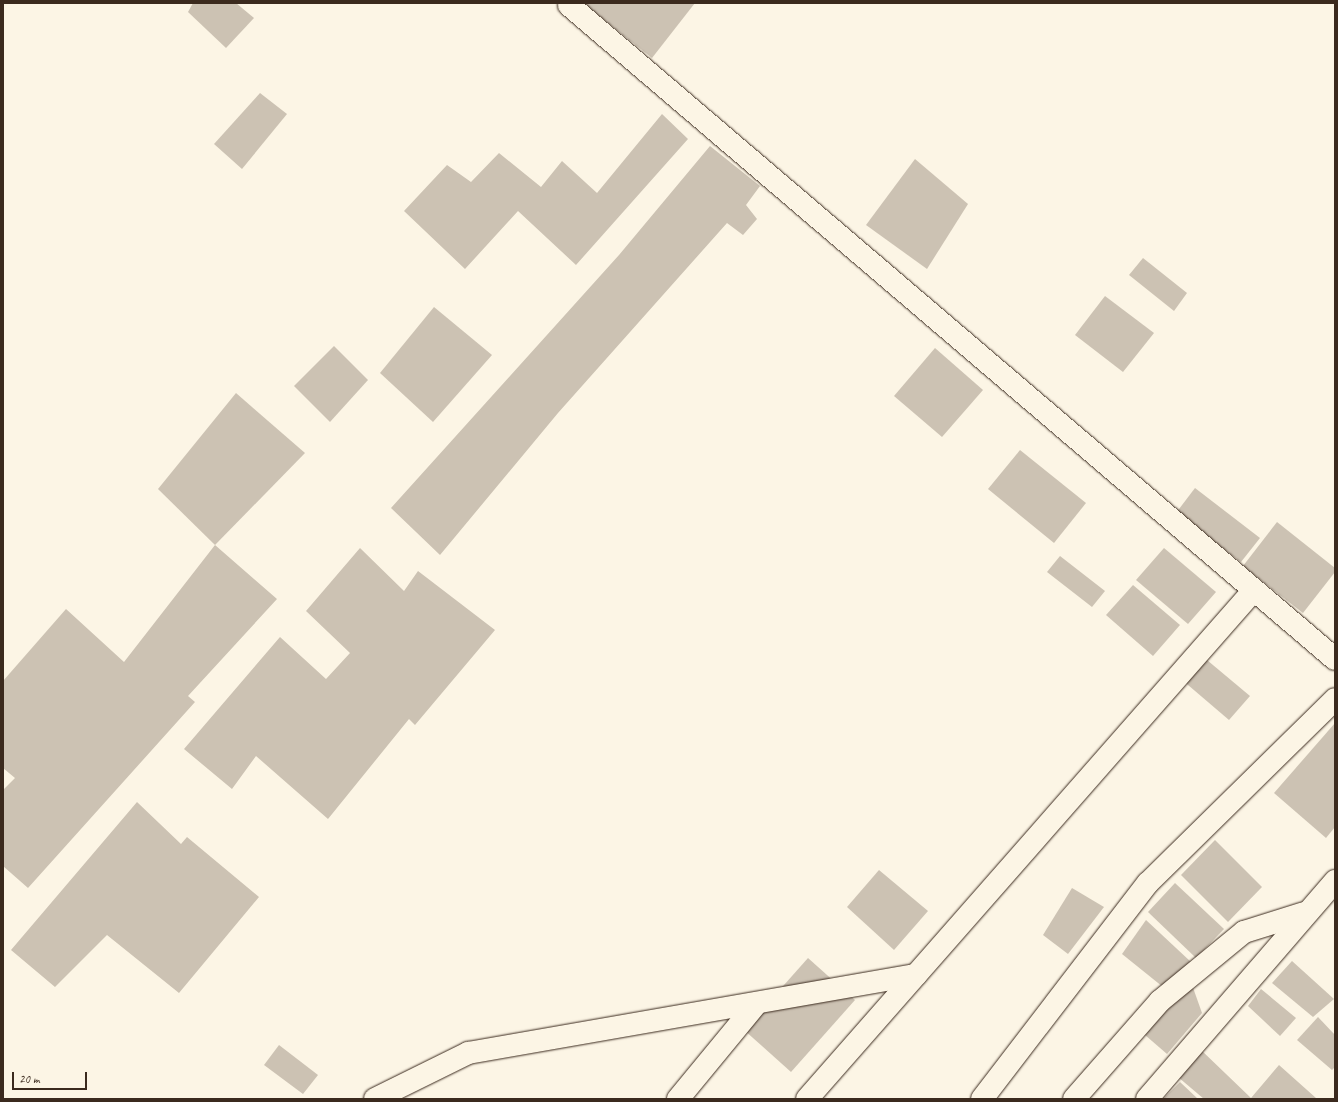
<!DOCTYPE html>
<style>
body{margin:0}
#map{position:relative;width:1338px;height:1102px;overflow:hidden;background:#fcf5e5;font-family:Caveat,sans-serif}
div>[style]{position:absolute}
.building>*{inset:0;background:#ccc2b3}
.roads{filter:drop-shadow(0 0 1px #3b2a1e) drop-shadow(0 0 1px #3b2a1e)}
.street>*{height:22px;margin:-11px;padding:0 11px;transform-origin:11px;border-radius:11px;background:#fcf5e5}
span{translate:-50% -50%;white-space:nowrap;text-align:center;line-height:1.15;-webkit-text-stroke:4px #fcf5e5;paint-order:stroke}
.frame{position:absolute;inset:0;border:4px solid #3b2a1e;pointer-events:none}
.scale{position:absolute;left:12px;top:1072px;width:75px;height:18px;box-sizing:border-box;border:2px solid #3b2a1e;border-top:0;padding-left:5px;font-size:12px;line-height:14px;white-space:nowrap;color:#3b2a1e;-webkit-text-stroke:3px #fcf5e5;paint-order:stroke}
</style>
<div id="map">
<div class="building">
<div style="clip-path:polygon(193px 3px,236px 3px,254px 18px,226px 48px,188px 12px)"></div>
<div style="clip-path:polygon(583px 3px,695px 3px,652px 58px)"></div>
<div style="clip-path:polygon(260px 93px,287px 114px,242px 169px,214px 144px)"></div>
<div style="clip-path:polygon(662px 114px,688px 139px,576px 265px,518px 211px,465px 269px,404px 211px,447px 165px,471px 182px,499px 153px,541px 187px,562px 161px,597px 193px)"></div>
<div style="clip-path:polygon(710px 146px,760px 186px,746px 205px,757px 219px,743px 235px,727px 223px,558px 413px,440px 555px,391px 508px,619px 255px)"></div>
<div style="clip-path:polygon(915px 159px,968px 204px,927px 269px,866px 225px)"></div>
<div style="clip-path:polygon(1143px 258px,1187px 293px,1174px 311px,1129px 275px)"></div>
<div style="clip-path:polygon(1105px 296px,1154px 333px,1123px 372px,1075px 335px)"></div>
<div style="clip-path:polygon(434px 307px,492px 355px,433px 422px,380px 373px)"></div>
<div style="clip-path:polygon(334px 346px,368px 380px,330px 422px,294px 386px)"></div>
<div style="clip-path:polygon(935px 348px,983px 390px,942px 437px,894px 396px)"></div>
<div style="clip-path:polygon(236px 393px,305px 453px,215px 545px,158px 489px)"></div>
<div style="clip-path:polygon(1020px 450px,1086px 503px,1054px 543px,988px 489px)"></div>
<div style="clip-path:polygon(1195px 488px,1260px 538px,1241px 562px,1176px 513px)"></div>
<div style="clip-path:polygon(1277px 522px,1335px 568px,1335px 572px,1303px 613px,1243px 566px)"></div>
<div style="clip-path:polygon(215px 545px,277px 599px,188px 696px,195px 702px,28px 888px,3px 866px,3px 790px,15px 778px,3px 768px,3px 681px,66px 609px,124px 662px)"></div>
<div style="clip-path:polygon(360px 548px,404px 591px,418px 571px,495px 630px,415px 725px,409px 719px,328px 819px,256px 756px,232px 789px,184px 749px,280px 637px,326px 679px,350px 653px,306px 611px)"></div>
<div style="clip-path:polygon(1164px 548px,1216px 592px,1188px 624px,1136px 580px)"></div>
<div style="clip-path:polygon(1060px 556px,1105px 591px,1092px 607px,1047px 572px)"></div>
<div style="clip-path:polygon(1133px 585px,1180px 625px,1153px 656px,1106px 615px)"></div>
<div style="clip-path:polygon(1201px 655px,1250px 696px,1229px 720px,1181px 679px)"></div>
<div style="clip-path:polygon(1335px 723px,1335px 827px,1326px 838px,1274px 793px)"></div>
<div style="clip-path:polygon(137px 802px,181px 844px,187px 837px,259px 897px,179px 993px,107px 935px,55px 987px,11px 950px)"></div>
<div style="clip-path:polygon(1215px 840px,1262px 887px,1228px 922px,1181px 875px)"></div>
<div style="clip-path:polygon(879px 870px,928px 911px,894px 950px,847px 907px)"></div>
<div style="clip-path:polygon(1175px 883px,1224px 929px,1196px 958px,1148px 912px)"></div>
<div style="clip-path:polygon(1072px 888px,1104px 907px,1068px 954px,1043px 935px)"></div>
<div style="clip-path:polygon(1146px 920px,1191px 962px,1168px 991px,1122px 954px)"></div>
<div style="clip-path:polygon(808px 958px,855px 1000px,791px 1072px,744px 1030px)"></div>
<div style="clip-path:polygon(1292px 961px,1334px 999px,1313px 1017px,1272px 983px)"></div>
<div style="clip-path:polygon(1191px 982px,1202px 1013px,1167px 1054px,1145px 1035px)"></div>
<div style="clip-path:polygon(1261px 989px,1296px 1018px,1280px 1036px,1248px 1006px)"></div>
<div style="clip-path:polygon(1318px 1017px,1335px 1035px,1335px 1067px,1332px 1070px,1297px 1040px)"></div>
<div style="clip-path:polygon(279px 1045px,318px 1075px,303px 1094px,264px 1065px)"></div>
<div style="clip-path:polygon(1200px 1049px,1251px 1098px,1279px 1065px,1316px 1098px,1204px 1099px,1178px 1077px)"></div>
<div style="clip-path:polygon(1180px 1082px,1198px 1099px,1163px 1099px)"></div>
</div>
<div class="roads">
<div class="street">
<div style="left:569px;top:5px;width:1007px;rotate:40.49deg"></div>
<div style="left:375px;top:1099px;width:104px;rotate:-26.3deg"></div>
<div style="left:468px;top:1053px;width:455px;rotate:-9.9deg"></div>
<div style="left:678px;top:1099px;width:124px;rotate:-50.5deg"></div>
<div style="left:807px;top:1099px;width:677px;rotate:-48.71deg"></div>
<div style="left:982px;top:1099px;width:272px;rotate:-52.5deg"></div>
<div style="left:1148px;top:883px;width:262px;rotate:-44.5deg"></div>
<div style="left:1074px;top:1099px;width:130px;rotate:-48.7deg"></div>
<div style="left:1160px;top:1001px;width:109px;rotate:-39.4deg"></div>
<div style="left:1244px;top:932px;width:67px;rotate:-17.4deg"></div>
<div style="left:1147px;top:1099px;width:288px;rotate:-49.2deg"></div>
</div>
</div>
<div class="frame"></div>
<div class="scale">20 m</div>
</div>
